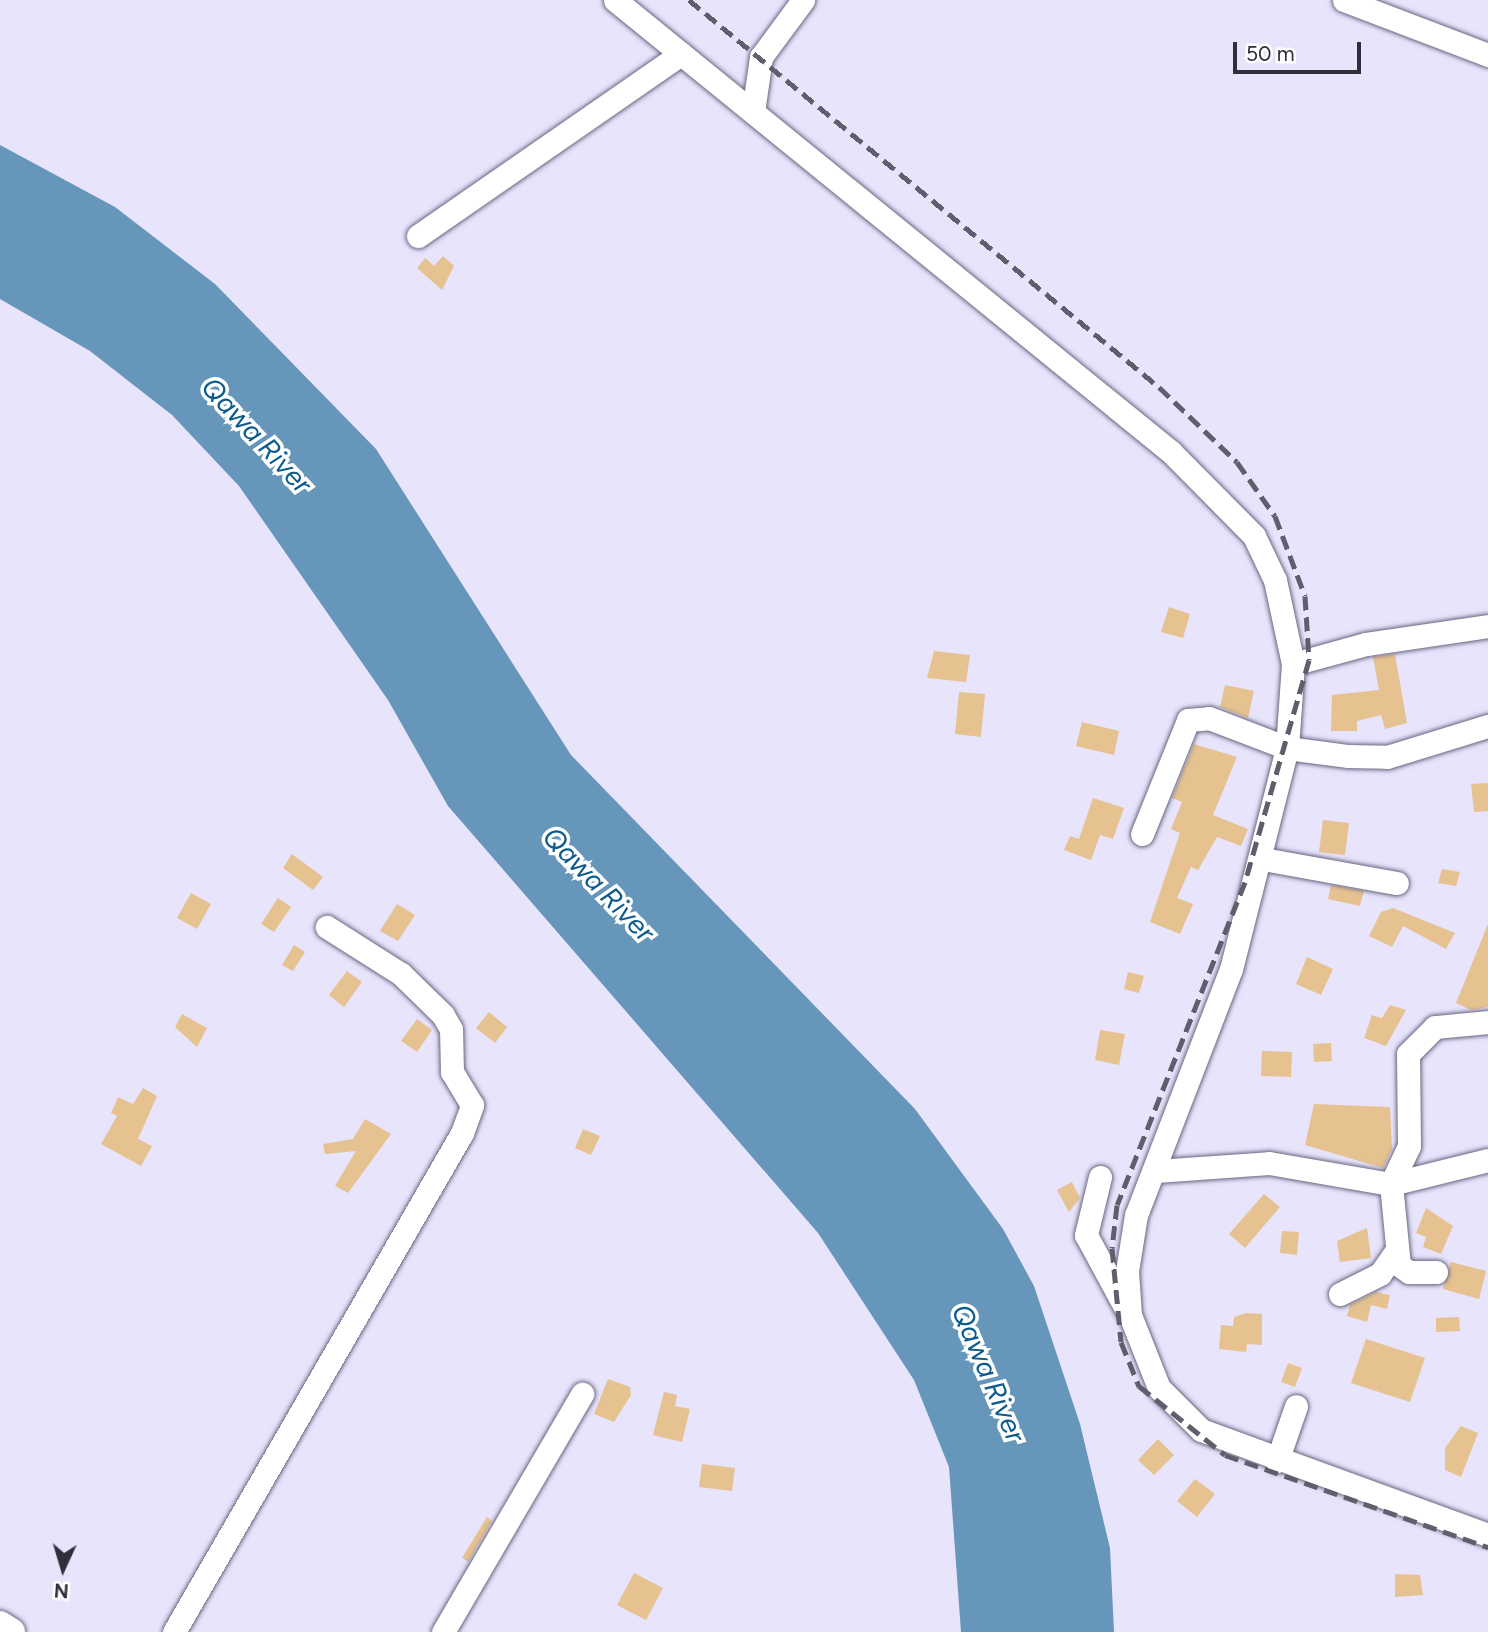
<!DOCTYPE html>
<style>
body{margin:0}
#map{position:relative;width:1488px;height:1632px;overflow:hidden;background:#e7e4fc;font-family:Figtree,sans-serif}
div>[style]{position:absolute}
.water>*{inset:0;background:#6796bb}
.building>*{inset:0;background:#e6c291}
.roads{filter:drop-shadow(0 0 2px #6a6680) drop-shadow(0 0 2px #6a6680)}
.minor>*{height:23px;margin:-11.5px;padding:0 11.5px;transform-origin:11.5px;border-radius:11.5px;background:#fff}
.major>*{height:28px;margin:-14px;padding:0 14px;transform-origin:14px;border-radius:14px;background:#fff}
.rail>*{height:5px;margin-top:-2.5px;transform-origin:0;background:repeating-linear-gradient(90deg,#605d6d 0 14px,transparent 0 21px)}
span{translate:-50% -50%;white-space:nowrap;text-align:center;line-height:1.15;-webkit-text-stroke:7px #fff;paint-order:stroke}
.water-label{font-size:28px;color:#0d5c8d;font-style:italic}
.north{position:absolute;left:28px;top:1534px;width:70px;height:70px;-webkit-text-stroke:5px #fff;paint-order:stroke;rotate:184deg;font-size:19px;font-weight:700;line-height:28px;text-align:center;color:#302e3a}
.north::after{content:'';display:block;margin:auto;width:24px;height:32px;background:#302e3a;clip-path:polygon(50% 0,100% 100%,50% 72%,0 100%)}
.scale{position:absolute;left:1233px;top:42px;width:128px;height:32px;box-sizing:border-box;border:4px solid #302e3a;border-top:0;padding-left:9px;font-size:21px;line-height:24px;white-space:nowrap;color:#302e3a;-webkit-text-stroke:5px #fff;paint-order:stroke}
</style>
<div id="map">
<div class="water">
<div style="clip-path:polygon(0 145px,115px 207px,215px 284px,376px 449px,571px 755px,915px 1109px,1003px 1229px,1034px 1286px,1080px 1424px,1110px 1548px,1114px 1632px,961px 1632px,949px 1467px,914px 1380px,818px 1233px,448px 806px,388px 700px,239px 486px,172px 415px,90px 351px,0 299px)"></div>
</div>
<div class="building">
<div style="clip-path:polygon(443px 256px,454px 266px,442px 290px,417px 268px,425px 258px,434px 266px)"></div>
<div style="clip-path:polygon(1169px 607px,1190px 614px,1183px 638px,1161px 632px)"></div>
<div style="clip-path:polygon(934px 651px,970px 655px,966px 682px,927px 678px)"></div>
<div style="clip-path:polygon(1395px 654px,1407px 723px,1385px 729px,1381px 715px,1357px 721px,1357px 731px,1331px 731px,1332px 695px,1379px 690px,1373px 657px)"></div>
<div style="clip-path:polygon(1225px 685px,1254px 691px,1248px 718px,1220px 707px)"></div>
<div style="clip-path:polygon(959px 692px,985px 694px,981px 737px,955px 734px)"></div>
<div style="clip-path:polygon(1082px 722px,1119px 731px,1114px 755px,1076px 746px)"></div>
<div style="clip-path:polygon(1194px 744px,1237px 757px,1213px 815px,1248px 829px,1241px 846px,1217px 837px,1198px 870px,1191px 867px,1177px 898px,1193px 904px,1180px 934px,1150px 922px,1180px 833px,1171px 829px,1182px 802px,1172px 798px)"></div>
<div style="clip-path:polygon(1488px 783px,1488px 811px,1474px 812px,1471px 784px)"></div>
<div style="clip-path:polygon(1093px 798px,1124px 808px,1113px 839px,1100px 835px,1091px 860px,1064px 850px,1070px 836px,1079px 839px)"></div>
<div style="clip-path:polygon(1323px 820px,1349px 823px,1345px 855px,1319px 852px)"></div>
<div style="clip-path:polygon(292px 854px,323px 877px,313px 890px,283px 868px)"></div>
<div style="clip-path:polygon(1442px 869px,1460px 872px,1456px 886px,1438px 883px)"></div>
<div style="clip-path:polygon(1331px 885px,1364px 891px,1360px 906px,1328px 899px)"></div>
<div style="clip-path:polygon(191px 893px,211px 904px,197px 929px,177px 918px)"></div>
<div style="clip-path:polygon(278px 898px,291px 907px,274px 932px,261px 924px)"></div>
<div style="clip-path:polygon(397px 904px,415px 915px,398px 941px,380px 931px)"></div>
<div style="clip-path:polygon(1393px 908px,1455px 933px,1446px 949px,1403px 926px,1392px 947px,1369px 936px,1381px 912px)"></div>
<div style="clip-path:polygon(1488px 924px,1488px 1007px,1471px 1010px,1456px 1003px)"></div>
<div style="clip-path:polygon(294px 945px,305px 952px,293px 971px,282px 965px)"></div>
<div style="clip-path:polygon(1307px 957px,1333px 969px,1321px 995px,1296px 984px)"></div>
<div style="clip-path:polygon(347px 971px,362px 982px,344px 1007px,329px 995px)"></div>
<div style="clip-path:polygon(1128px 972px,1144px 976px,1139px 993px,1124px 989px)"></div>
<div style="clip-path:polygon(1390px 1005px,1406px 1010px,1386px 1046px,1364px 1038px,1372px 1015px,1382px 1018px)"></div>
<div style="clip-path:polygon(489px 1012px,507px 1027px,495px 1043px,476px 1028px)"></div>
<div style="clip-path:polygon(182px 1014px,207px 1028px,197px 1047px,175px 1027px)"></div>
<div style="clip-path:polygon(417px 1019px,432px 1030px,417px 1052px,401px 1041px)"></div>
<div style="clip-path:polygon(1100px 1030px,1125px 1034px,1119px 1065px,1095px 1060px)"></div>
<div style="clip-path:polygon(1331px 1043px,1332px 1061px,1314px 1062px,1313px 1044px)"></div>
<div style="clip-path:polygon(1262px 1051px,1292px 1052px,1291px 1077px,1261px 1076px)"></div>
<div style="clip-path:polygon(143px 1088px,157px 1096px,138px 1139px,152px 1146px,141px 1166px,101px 1144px,117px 1116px,111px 1113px,118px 1097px,133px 1104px)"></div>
<div style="clip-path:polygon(1314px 1104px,1390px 1107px,1392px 1149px,1383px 1168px,1305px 1145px)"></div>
<div style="clip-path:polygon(365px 1119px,391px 1134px,348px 1193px,335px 1186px,356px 1151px,325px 1154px,323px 1144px,353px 1139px)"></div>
<div style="clip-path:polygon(583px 1129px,600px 1136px,591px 1155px,575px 1148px)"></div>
<div style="clip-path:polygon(1072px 1182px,1080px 1198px,1069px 1212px,1057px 1190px)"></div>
<div style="clip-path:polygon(1264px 1194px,1280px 1207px,1245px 1248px,1229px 1234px)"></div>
<div style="clip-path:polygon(1426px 1208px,1453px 1226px,1441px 1254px,1423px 1247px,1426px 1237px,1416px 1233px)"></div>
<div style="clip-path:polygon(1367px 1228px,1371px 1258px,1340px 1262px,1337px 1241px)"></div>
<div style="clip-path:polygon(1282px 1231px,1299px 1232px,1297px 1255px,1280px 1253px)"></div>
<div style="clip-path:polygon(1451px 1262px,1486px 1271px,1479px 1299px,1443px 1289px)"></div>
<div style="clip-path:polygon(1376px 1292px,1390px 1295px,1387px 1309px,1371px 1305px,1367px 1322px,1347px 1316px,1350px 1305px)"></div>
<div style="clip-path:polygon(1246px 1313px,1262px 1314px,1262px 1345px,1247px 1344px,1246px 1352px,1219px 1349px,1221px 1325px,1233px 1326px,1234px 1317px)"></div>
<div style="clip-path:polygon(1459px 1317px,1460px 1331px,1436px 1332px,1436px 1318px)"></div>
<div style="clip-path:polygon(1366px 1339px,1425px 1358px,1410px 1402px,1351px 1383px)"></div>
<div style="clip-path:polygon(1288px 1363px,1302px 1368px,1295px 1387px,1281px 1382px)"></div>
<div style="clip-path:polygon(608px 1379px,630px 1387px,631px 1395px,614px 1422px,594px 1414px)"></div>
<div style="clip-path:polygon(664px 1392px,677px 1395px,675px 1406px,690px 1409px,682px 1442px,653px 1435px)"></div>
<div style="clip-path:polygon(1461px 1426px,1478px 1433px,1461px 1477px,1445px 1470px,1445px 1448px)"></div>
<div style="clip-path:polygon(1158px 1439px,1174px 1455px,1154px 1475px,1138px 1460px)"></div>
<div style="clip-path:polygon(702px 1464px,735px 1468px,732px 1491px,699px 1487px)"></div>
<div style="clip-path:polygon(1195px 1479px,1215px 1494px,1197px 1517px,1177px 1501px)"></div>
<div style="clip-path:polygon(487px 1517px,492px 1521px,468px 1562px,462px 1558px)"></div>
<div style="clip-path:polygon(634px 1573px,663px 1588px,646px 1620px,617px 1605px)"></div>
<div style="clip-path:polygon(1395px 1574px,1420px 1575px,1423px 1595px,1395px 1597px)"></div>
</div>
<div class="roads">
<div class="minor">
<div style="left:615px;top:0;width:717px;rotate:39.11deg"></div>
<div style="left:1171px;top:452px;width:118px;rotate:45.3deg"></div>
<div style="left:1254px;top:536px;width:49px;rotate:64.5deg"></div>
<div style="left:1275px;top:580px;width:86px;rotate:77.9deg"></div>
<div style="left:1293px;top:664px;width:84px;rotate:94.1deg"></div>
<div style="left:1287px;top:748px;width:228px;rotate:104.2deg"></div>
<div style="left:1231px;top:969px;width:264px;rotate:111.1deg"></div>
<div style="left:1136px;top:1215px;width:57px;rotate:99.1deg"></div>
<div style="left:1127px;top:1271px;width:44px;rotate:86.1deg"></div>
<div style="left:1130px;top:1315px;width:79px;rotate:68.3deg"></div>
<div style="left:1159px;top:1388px;width:59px;rotate:45deg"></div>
<div style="left:1201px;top:1430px;width:306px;rotate:20.1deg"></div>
<div style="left:1344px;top:0;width:154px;rotate:20.9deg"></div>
<div style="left:753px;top:112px;width:56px;rotate:-81.7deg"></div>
<div style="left:761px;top:57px;width:71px;rotate:-53.6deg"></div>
<div style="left:418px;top:236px;width:320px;rotate:-34.7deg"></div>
<div style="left:1293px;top:664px;width:76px;rotate:-15.3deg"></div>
<div style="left:1366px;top:644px;width:123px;rotate:-8.4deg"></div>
<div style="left:1142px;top:834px;width:123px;rotate:-68deg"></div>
<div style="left:1188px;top:720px;width:21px;rotate:-5deg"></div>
<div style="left:1209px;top:718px;width:84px;rotate:21deg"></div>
<div style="left:1287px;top:748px;width:62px;rotate:7.5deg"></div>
<div style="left:1348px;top:756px;width:39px;rotate:1deg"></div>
<div style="left:1387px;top:757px;width:106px;rotate:-17.1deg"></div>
<div style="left:1263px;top:859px;width:136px;rotate:10.2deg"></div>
<div style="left:1156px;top:1171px;width:113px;rotate:-4deg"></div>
<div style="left:1269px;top:1163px;width:124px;rotate:9.8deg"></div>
<div style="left:1391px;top:1184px;width:81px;rotate:84.4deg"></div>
<div style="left:1399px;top:1265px;width:12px;rotate:35deg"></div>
<div style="left:1409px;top:1272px;width:27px"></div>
<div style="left:1100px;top:1177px;width:60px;rotate:103.6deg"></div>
<div style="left:1086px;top:1235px;width:84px;rotate:61.6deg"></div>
<div style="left:1391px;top:1184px;width:42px;rotate:-64.7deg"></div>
<div style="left:1409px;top:1146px;width:92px;rotate:-90.6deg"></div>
<div style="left:1408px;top:1054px;width:38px;rotate:-45deg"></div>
<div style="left:1435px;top:1027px;width:53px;rotate:-5.4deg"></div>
<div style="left:1391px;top:1184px;width:100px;rotate:-13.9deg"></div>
<div style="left:1340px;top:1294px;width:45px;rotate:-26.6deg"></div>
<div style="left:1380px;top:1274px;width:28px;rotate:-55deg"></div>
<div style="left:1277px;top:1461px;width:58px;rotate:-70.9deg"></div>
<div style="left:174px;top:1632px;width:576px;rotate:-60.01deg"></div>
<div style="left:462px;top:1133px;width:30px;rotate:-70deg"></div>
<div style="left:472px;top:1105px;width:39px;rotate:-121deg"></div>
<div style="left:452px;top:1072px;width:43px;rotate:-91.3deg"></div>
<div style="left:451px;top:1029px;width:16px;rotate:-120deg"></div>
<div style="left:443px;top:1015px;width:59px;rotate:-135.7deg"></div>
<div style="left:401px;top:974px;width:88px;rotate:-147.6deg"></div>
<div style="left:443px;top:1632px;width:276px;rotate:-59.7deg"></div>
</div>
<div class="major">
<div style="left:0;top:1625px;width:13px;rotate:32deg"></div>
</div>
</div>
<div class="rail">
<div style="left:689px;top:0;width:609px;rotate:39.47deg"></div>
<div style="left:1159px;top:387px;width:108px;rotate:43.9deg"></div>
<div style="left:1237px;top:462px;width:66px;rotate:54.9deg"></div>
<div style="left:1275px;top:516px;width:85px;rotate:69.4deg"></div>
<div style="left:1305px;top:596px;width:64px;rotate:86.4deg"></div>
<div style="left:1309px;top:660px;width:231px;rotate:106.1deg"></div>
<div style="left:1245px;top:882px;width:347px;rotate:111.6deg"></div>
<div style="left:1117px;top:1205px;width:43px;rotate:96.6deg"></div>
<div style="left:1112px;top:1248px;width:94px;rotate:84.5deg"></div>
<div style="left:1121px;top:1342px;width:48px;rotate:67.8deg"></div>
<div style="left:1139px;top:1386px;width:110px;rotate:38.7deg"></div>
<div style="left:1225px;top:1455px;width:279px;rotate:19.3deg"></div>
</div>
<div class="water-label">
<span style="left:257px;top:435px;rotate:47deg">Qawa River</span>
<span style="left:599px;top:884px;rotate:46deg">Qawa River</span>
<span style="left:989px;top:1373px;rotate:67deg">Qawa River</span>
</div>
<div class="north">N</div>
<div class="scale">50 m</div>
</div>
